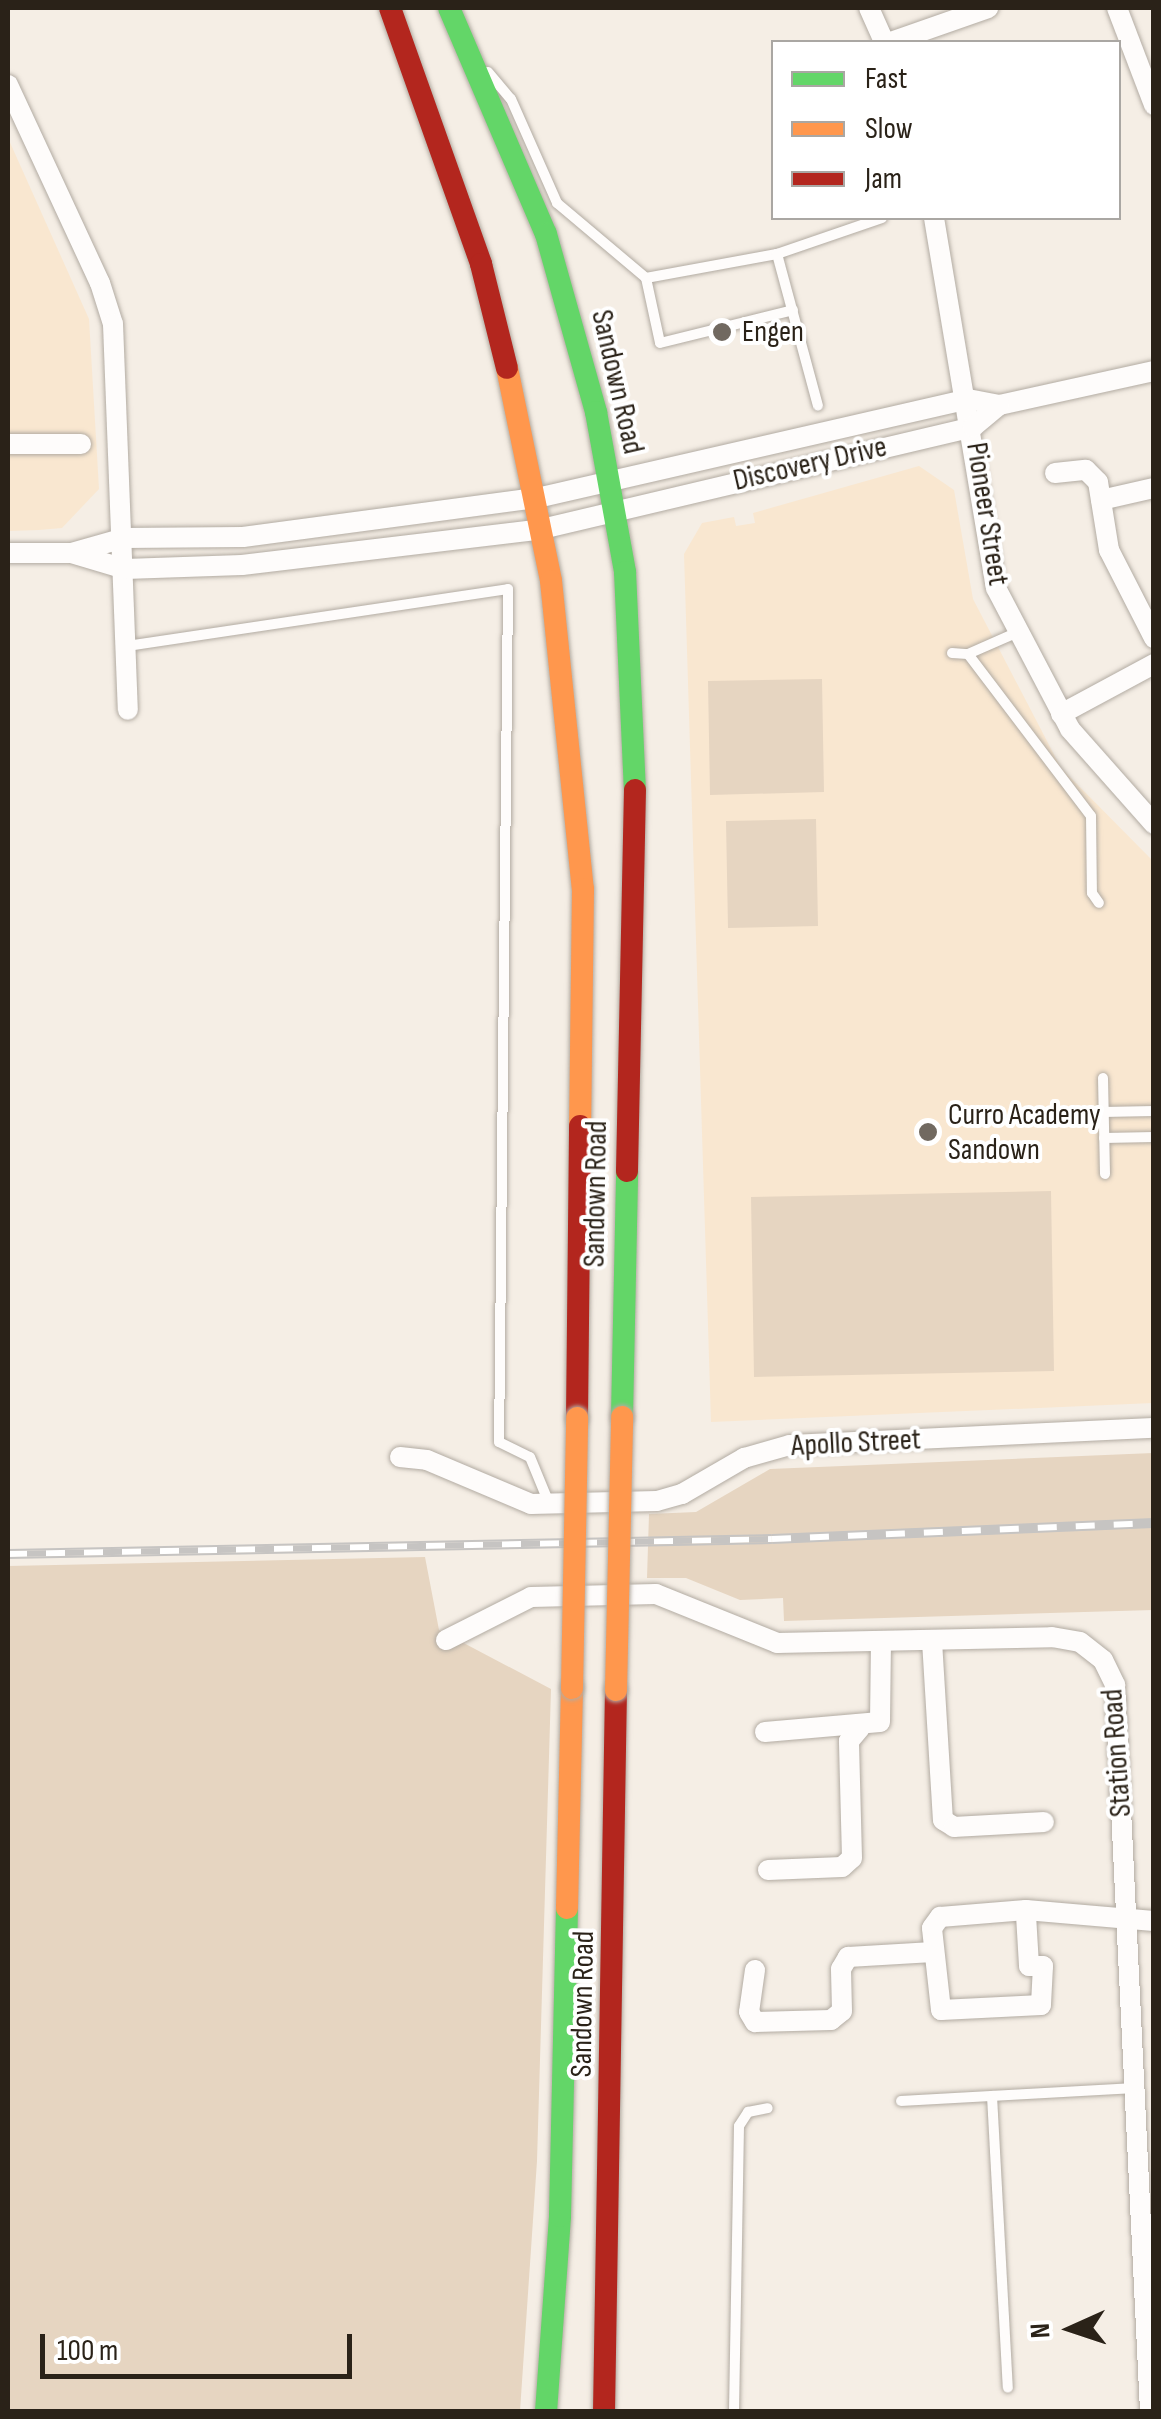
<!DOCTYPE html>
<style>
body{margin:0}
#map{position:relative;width:1161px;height:2419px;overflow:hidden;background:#f5eee5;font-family:"Sofia Sans Condensed",sans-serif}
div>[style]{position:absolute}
.built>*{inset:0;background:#f9e7d0}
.green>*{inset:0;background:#e6d5c1}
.roads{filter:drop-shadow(0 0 2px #b2aba2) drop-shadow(0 0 2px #b2aba2)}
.lane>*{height:10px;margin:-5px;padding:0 5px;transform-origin:5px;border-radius:5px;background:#fefcfb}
.street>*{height:20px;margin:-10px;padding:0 10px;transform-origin:10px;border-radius:10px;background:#fefcfb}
.fast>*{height:22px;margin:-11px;padding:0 11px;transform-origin:11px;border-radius:11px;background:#63d668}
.slow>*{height:22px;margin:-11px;padding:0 11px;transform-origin:11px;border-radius:11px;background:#ff974d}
.jam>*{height:22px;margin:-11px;padding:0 11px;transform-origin:11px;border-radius:11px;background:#b3261e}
.rail>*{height:10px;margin-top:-5px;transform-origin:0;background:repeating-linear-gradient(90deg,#fff 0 19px,#c6c4c2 0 38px);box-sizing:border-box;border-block:2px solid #c6c4c2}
.bridges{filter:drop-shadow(0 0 2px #b2aba2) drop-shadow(0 0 2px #b2aba2)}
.slow-bridge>*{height:22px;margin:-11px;padding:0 11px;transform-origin:11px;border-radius:11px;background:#ff974d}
.dots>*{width:28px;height:28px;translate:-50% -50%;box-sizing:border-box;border:5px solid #fff;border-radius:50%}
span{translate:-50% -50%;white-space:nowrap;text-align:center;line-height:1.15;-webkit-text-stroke:8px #fff;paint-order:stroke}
.poi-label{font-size:30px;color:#2a2218}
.left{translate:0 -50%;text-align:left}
.street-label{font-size:30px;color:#2a2218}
.frame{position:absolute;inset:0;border:10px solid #2a2218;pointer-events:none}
.legend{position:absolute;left:771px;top:40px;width:350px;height:180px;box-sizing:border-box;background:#fff;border:2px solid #aaa7a3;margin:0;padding:12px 18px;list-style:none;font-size:30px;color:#2a2218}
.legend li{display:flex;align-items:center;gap:20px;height:50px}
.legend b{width:50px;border:2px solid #aaa7a3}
.north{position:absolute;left:1021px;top:2279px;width:100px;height:100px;-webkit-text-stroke:8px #fff;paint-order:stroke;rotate:267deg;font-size:28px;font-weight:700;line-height:40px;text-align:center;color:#2a2218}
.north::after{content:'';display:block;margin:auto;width:35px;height:45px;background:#2a2218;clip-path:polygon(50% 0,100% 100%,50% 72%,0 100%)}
.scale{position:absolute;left:40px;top:2334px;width:312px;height:45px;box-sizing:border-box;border:5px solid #2a2218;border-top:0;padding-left:12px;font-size:30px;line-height:35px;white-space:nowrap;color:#2a2218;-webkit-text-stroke:8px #fff;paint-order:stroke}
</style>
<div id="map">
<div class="built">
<div style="clip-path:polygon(8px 138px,89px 319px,99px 489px,62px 528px,39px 530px,8px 531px)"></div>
<div style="clip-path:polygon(919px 466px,954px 490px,973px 599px,1061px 768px,1153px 861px,1153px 1403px,711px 1422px,684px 554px,702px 523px,734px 517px,736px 526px,755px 523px,753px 513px)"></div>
</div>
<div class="green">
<div style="clip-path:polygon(822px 679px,824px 792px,710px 795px,708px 681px)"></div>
<div style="clip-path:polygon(816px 819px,818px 926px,728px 928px,726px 821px)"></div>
<div style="clip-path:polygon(1051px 1191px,1054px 1371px,754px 1377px,751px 1197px)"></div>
<div style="clip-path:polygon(1153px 1453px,1153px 1610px,784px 1621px,783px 1598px,740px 1600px,686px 1578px,647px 1578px,649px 1514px,696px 1512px,770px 1469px)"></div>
<div style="clip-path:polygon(425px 1557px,439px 1630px,551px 1689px,537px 2161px,520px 2411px,8px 2411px,8px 1566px)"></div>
</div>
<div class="roads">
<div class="lane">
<div style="left:488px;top:72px;width:35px;rotate:50deg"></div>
<div style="left:511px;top:99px;width:114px;rotate:66.1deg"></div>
<div style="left:557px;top:203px;width:116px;rotate:40.1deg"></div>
<div style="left:646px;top:278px;width:133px;rotate:-10.4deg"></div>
<div style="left:777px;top:254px;width:111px;rotate:-18.9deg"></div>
<div style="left:777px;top:254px;width:157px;rotate:74.9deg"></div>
<div style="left:646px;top:278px;width:66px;rotate:77.8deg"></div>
<div style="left:660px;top:343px;width:137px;rotate:-13.9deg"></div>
<div style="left:127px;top:646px;width:385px;rotate:-8.5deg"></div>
<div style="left:508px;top:589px;width:853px;rotate:90.6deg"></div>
<div style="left:499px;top:1442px;width:34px;rotate:26deg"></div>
<div style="left:530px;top:1457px;width:50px;rotate:67.6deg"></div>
<div style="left:952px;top:653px;width:16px;rotate:4deg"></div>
<div style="left:968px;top:654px;width:55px;rotate:-23.7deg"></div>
<div style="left:968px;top:654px;width:203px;rotate:52.8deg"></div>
<div style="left:1091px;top:816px;width:77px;rotate:89.3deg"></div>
<div style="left:1092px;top:893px;width:12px;rotate:55deg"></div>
<div style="left:1103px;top:1078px;width:96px;rotate:88.8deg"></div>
<div style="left:1103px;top:1112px;width:51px;rotate:-1.1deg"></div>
<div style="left:1104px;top:1138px;width:50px;rotate:-1.1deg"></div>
<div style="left:992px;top:2096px;width:292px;rotate:86.9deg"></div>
<div style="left:901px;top:2101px;width:234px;rotate:-3.2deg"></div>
<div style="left:734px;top:2412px;width:286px;rotate:-89deg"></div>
<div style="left:739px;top:2126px;width:17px;rotate:-57deg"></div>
<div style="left:748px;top:2112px;width:20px;rotate:-11deg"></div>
</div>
<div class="street">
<div style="left:869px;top:8px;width:37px;rotate:66deg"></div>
<div style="left:1117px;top:8px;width:104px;rotate:69.1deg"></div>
<div style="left:891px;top:42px;width:103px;rotate:-19.3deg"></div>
<div style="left:8px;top:85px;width:218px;rotate:65.1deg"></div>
<div style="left:100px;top:283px;width:43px;rotate:72.4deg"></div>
<div style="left:113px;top:324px;width:386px;rotate:87.8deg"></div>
<div style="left:934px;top:218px;width:375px;rotate:80.5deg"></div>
<div style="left:996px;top:588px;width:159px;rotate:62.3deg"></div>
<div style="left:1070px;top:729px;width:127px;rotate:48.5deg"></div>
<div style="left:8px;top:444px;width:73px"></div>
<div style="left:1055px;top:473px;width:31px;rotate:-6deg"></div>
<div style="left:1086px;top:470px;width:17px;rotate:45deg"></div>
<div style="left:1098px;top:482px;width:69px;rotate:80.8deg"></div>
<div style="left:1109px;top:550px;width:99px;rotate:62.9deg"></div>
<div style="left:1101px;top:500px;width:54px;rotate:-12.8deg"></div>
<div style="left:8px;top:553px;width:63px"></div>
<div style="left:71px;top:553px;width:55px;rotate:-15.8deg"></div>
<div style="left:124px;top:538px;width:119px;rotate:-0.5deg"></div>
<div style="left:243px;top:537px;width:297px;rotate:-7.6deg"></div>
<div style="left:537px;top:498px;width:442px;rotate:-12.9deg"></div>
<div style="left:968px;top:399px;width:32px;rotate:11deg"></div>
<div style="left:999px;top:405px;width:159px;rotate:-12.4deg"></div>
<div style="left:71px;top:553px;width:56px;rotate:16.5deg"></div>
<div style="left:125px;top:569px;width:117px;rotate:-2deg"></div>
<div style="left:242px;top:565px;width:302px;rotate:-6.8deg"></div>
<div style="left:542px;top:529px;width:443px;rotate:-13.3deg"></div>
<div style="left:973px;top:427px;width:34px;rotate:-40deg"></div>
<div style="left:1061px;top:714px;width:106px;rotate:-28.3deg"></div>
<div style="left:400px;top:1457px;width:27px;rotate:6deg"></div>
<div style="left:427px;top:1460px;width:113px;rotate:22.9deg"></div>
<div style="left:531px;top:1504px;width:126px;rotate:-1.4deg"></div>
<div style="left:657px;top:1501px;width:26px;rotate:-16deg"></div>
<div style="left:682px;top:1494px;width:72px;rotate:-30.1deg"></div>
<div style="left:744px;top:1458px;width:48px;rotate:-15.8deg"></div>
<div style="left:790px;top:1445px;width:364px;rotate:-2.7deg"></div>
<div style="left:446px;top:1640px;width:95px;rotate:-26.8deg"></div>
<div style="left:531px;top:1597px;width:125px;rotate:-1.4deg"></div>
<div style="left:656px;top:1594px;width:131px;rotate:22deg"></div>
<div style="left:777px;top:1643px;width:275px;rotate:-1.2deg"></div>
<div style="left:1052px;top:1637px;width:28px;rotate:10deg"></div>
<div style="left:1080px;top:1642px;width:29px;rotate:38deg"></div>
<div style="left:1103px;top:1660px;width:28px;rotate:64deg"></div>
<div style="left:1115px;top:1685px;width:728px;rotate:87.24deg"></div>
<div style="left:932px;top:1641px;width:179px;rotate:86.5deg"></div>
<div style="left:943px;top:1820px;width:13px;rotate:32deg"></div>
<div style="left:954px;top:1827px;width:90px;rotate:-3.2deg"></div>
<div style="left:765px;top:1732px;width:115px;rotate:-5deg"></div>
<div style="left:880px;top:1722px;width:79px;rotate:-89.3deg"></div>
<div style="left:768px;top:1870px;width:74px;rotate:-2.3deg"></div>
<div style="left:842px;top:1867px;width:13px;rotate:-42deg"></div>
<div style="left:852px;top:1858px;width:117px;rotate:-91.5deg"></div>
<div style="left:849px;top:1741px;width:17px;rotate:-50deg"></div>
<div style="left:1026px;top:1915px;width:51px;rotate:86.6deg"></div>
<div style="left:1029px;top:1966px;width:14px"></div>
<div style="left:1043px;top:1966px;width:39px;rotate:93deg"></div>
<div style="left:1041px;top:2005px;width:100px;rotate:177.1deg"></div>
<div style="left:941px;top:2010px;width:82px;rotate:-96.3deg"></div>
<div style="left:932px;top:1928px;width:14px;rotate:-54deg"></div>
<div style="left:940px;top:1917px;width:86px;rotate:-4.7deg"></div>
<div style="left:1026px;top:1910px;width:128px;rotate:4.9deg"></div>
<div style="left:755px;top:1970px;width:42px;rotate:98.1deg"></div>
<div style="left:749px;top:2012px;width:12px;rotate:59deg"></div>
<div style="left:755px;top:2022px;width:76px;rotate:-1.5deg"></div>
<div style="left:831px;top:2020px;width:14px;rotate:-39deg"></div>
<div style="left:842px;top:2011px;width:42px;rotate:-91.4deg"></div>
<div style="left:841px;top:1969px;width:14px;rotate:-60deg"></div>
<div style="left:848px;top:1957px;width:85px;rotate:-3.4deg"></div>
</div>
<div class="fast">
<div style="left:449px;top:8px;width:246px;rotate:66.8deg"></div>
<div style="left:546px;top:234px;width:185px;rotate:74.3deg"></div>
<div style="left:596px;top:412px;width:163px;rotate:79.7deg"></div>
<div style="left:625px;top:572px;width:218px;rotate:87.4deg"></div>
<div style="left:622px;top:1417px;width:246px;rotate:-88.8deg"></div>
<div style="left:546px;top:2412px;width:196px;rotate:-85.9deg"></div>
<div style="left:560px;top:2216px;width:308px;rotate:-88.7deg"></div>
</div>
<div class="slow">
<div style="left:507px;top:368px;width:217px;rotate:78.3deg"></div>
<div style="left:551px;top:581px;width:310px;rotate:84.1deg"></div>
<div style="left:583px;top:889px;width:237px;rotate:90.7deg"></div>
<div style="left:567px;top:1908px;width:220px;rotate:-88.7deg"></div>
</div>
<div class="jam">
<div style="left:390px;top:8px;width:272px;rotate:70.4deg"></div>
<div style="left:481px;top:264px;width:107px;rotate:76deg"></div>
<div style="left:627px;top:1171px;width:381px;rotate:-88.8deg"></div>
<div style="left:577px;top:1418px;width:292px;rotate:-89.4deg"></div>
<div style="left:604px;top:2412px;width:722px;rotate:-89.05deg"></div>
</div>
</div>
<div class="rail">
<div style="left:8px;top:1554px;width:764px;rotate:-1.12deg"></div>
<div style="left:772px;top:1539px;width:382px;rotate:-2.4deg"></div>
</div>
<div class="bridges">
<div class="slow-bridge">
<div style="left:572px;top:1688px;width:270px;rotate:-88.9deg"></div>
<div style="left:616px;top:1690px;width:273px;rotate:-88.7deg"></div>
</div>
</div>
<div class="dots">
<div style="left:722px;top:332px;background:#716960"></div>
<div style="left:928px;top:1132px;background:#716960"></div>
</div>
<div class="poi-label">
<span class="left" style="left:742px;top:332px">Engen</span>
<span class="left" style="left:948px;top:1132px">Curro Academy<br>Sandown</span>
</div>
<div class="street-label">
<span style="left:617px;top:382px;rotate:77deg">Sandown Road</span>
<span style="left:810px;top:464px;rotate:-13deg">Discovery Drive</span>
<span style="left:987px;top:514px;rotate:81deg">Pioneer Street</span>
<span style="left:596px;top:1194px;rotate:-89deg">Sandown Road</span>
<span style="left:856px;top:1443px;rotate:-3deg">Apollo Street</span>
<span style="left:1117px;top:1753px;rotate:-94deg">Station Road</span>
<span style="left:583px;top:2004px;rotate:-89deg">Sandown Road</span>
</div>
<div class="frame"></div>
<ul class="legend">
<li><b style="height:12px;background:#63d668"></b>Fast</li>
<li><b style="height:12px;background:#ff974d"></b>Slow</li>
<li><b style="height:12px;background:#b3261e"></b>Jam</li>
</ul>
<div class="north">N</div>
<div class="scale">100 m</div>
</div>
